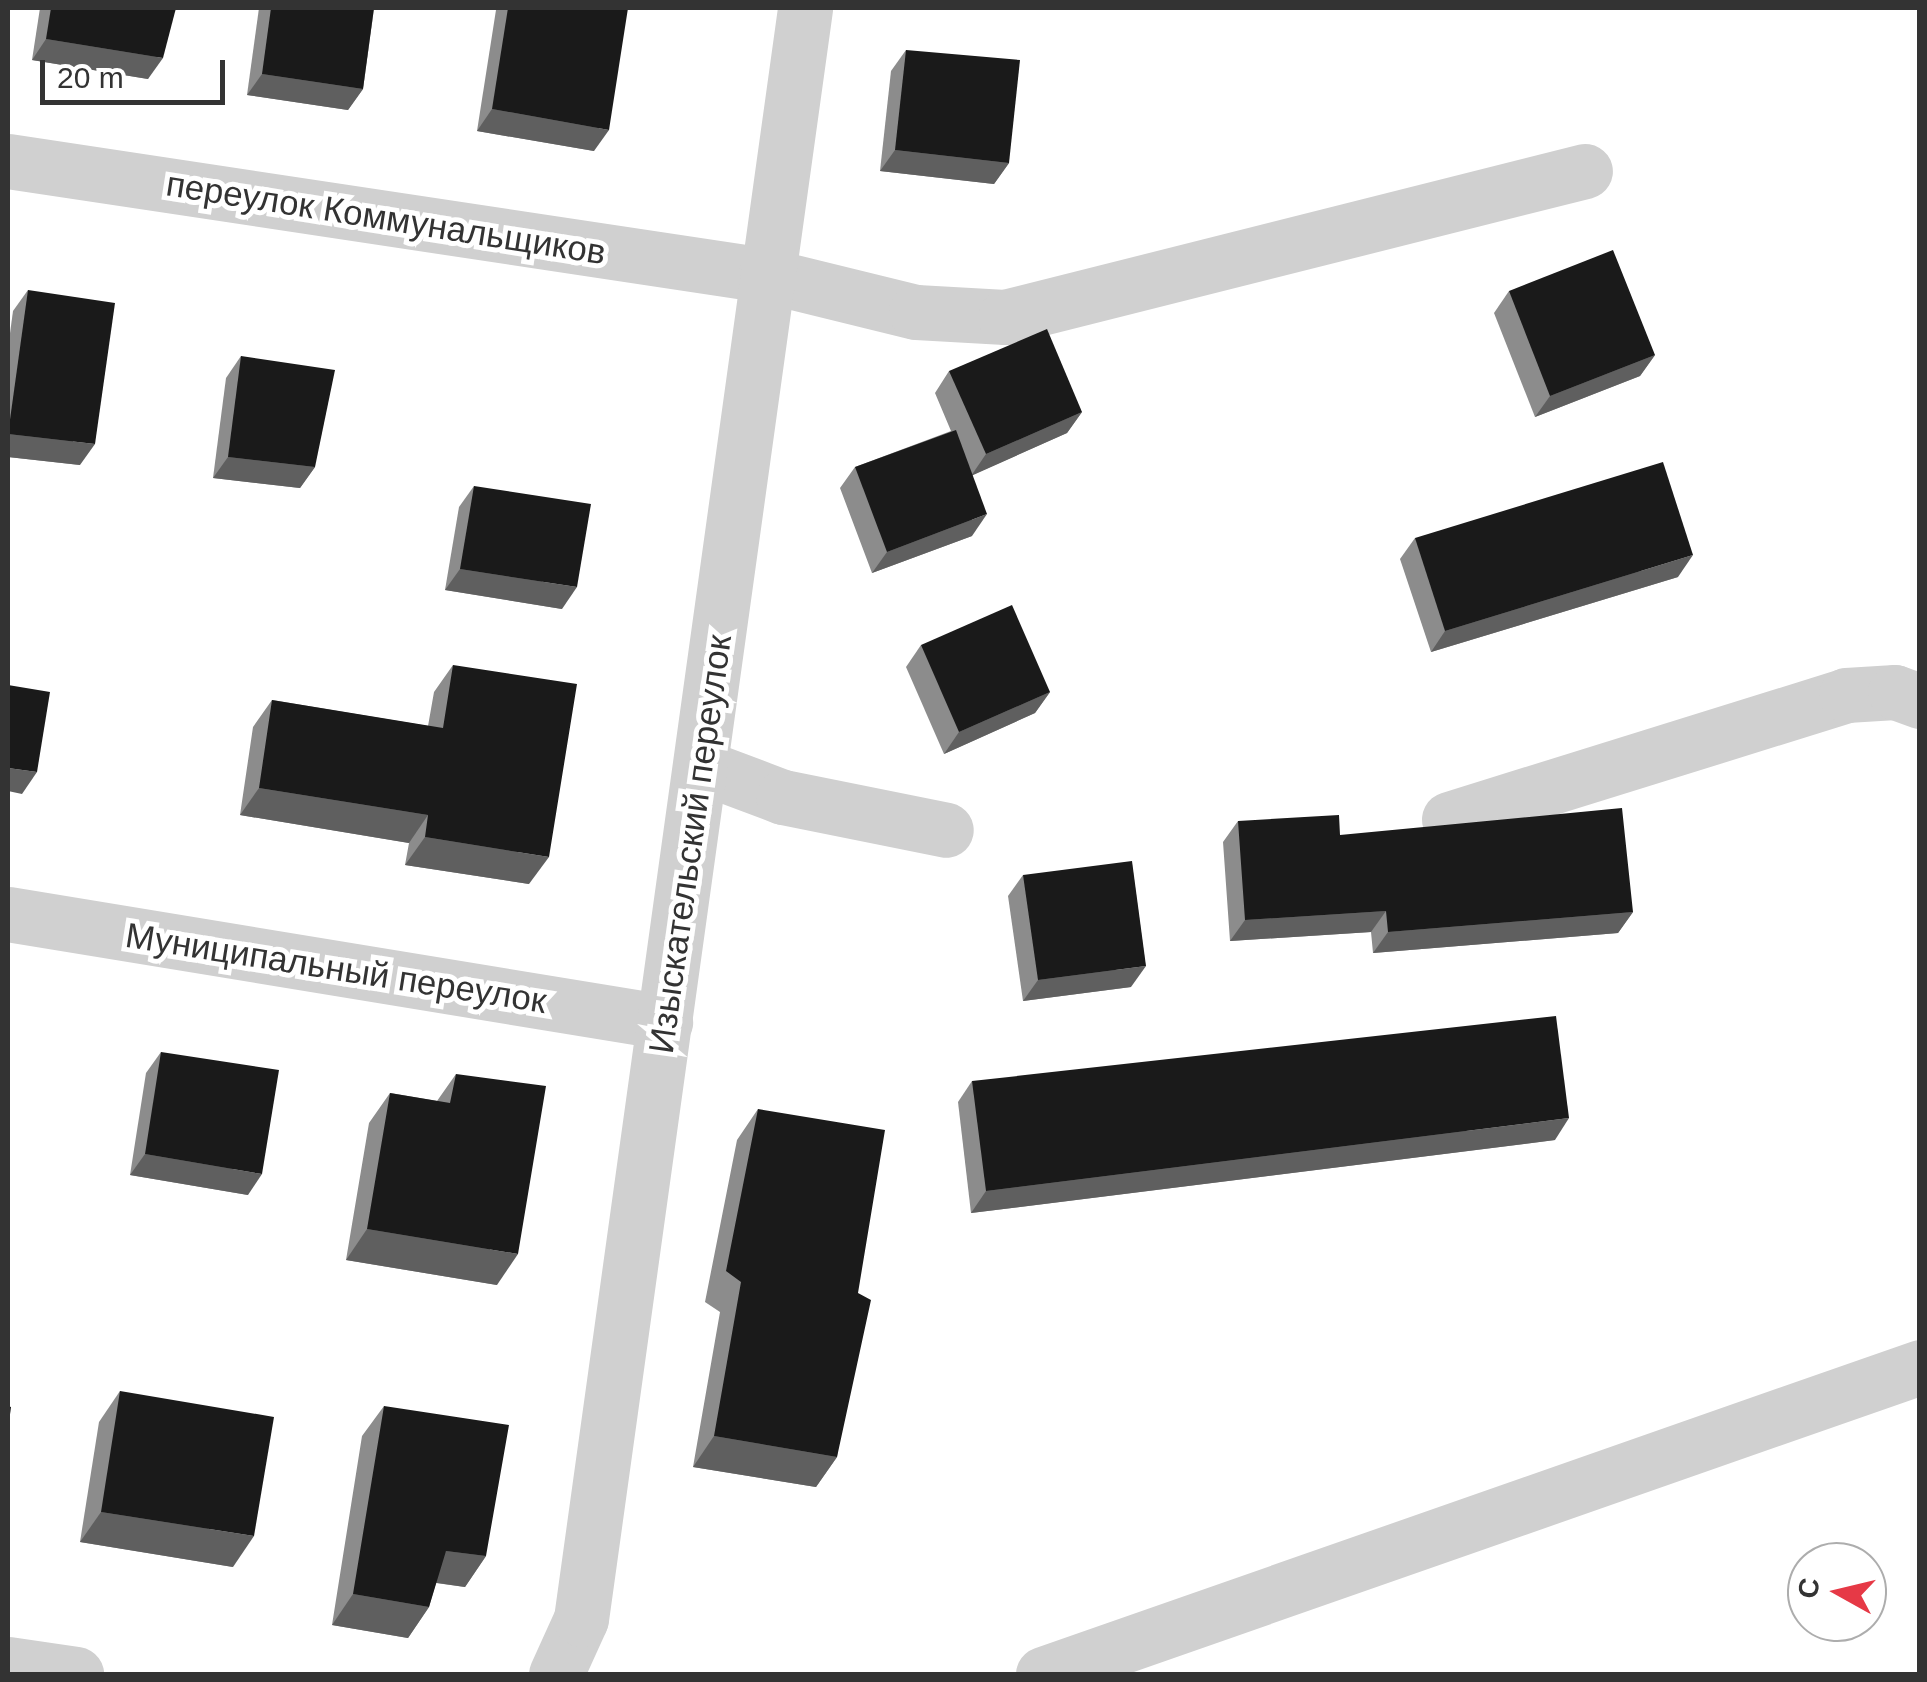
<!DOCTYPE html>
<meta charset="utf-8">
<style>
body{margin:0}
#map{position:relative;width:1927px;height:1682px;overflow:hidden;background:#fff;font-family:Helvetica,sans-serif}
div>[style]{position:absolute}
.minor>*{height:55px;margin:-27.5px;padding:0 27.5px;transform-origin:27.5px;border-radius:27.5px;background:#d0d0d0}
.wall>*{inset:0;background:#8c8c8c}
.shaded-wall>*{inset:0;background:#5f5f5f}
.building>*{inset:0;background:#1a1a1a}
span{translate:-50% -50%;white-space:nowrap;text-align:center;line-height:1.15;-webkit-text-stroke:10px #fff;paint-order:stroke}
.street-label{font-size:35px;color:#333}
.frame{position:absolute;inset:0;border:10px solid #333;pointer-events:none}
.north{position:absolute;left:1787px;top:1542px;width:100px;height:100px;box-sizing:border-box;background:#fff;border:2px solid #adadad;border-radius:50%;rotate:278deg;font-size:28px;font-weight:700;line-height:40px;text-align:center;color:#333}
.north::after{content:'';display:block;margin:auto;width:35px;height:45px;background:#e63946;clip-path:polygon(50% 0,100% 100%,50% 72%,0 100%)}
.scale{position:absolute;left:40px;top:60px;width:185px;height:45px;box-sizing:border-box;border:5px solid #333;border-top:0;padding-left:12px;font-size:30px;line-height:35px;white-space:nowrap;color:#333;-webkit-text-stroke:8px #fff;paint-order:stroke}
</style>
<div id="map">
<div class="minor">
<div style="left:8px;top:161px;width:766px;rotate:8.56deg"></div>
<div style="left:765px;top:275px;width:155px;rotate:13.8deg"></div>
<div style="left:916px;top:312px;width:89px;rotate:3.2deg"></div>
<div style="left:1005px;top:317px;width:598px;rotate:-14.13deg"></div>
<div style="left:703px;top:767px;width:85px;rotate:20.6deg"></div>
<div style="left:783px;top:797px;width:166px;rotate:11.4deg"></div>
<div style="left:1449px;top:819px;width:416px;rotate:-17.3deg"></div>
<div style="left:1846px;top:695px;width:49px;rotate:-3.5deg"></div>
<div style="left:1895px;top:692px;width:27px;rotate:20deg"></div>
<div style="left:8px;top:914px;width:666px;rotate:9.33deg"></div>
<div style="left:8px;top:1664px;width:69px;rotate:8.4deg"></div>
<div style="left:556px;top:1674px;width:60px;rotate:-65.6deg"></div>
<div style="left:581px;top:1619px;width:1626px;rotate:-82.08deg"></div>
<div style="left:1043px;top:1674px;width:929px;rotate:-19.29deg"></div>
</div>
<div class="wall">
<div style="clip-path:polygon(40px 8px,176px 8px,148px 79px,32px 60px)"></div>
<div style="clip-path:polygon(259px 8px,374px 8px,363px 89px,348px 110px,247px 95px)"></div>
<div style="clip-path:polygon(498px 8px,624px 8px,594px 151px,477px 131px,496px 10px)"></div>
<div style="clip-path:polygon(906px 50px,1009px 163px,994px 184px,880px 171px,891px 71px)"></div>
<div style="clip-path:polygon(28px 290px,80px 465px,8px 457px,8px 348px,13px 311px)"></div>
<div style="clip-path:polygon(1509px 291px,1655px 355px,1640px 376px,1535px 417px,1494px 313px)"></div>
<div style="clip-path:polygon(241px 356px,315px 467px,300px 488px,213px 478px,226px 378px)"></div>
<div style="clip-path:polygon(949px 371px,1082px 412px,1067px 433px,972px 475px,972px 536px,872px 573px,840px 488px,855px 467px,951px 431px,935px 393px)"></div>
<div style="clip-path:polygon(474px 486px,562px 609px,445px 590px,459px 507px)"></div>
<div style="clip-path:polygon(1415px 538px,1678px 577px,1431px 652px,1400px 559px)"></div>
<div style="clip-path:polygon(921px 645px,1050px 692px,1035px 713px,944px 754px,906px 667px)"></div>
<div style="clip-path:polygon(453px 665px,529px 884px,405px 865px,409px 843px,240px 815px,253px 727px,272px 700px,428px 726px,434px 692px)"></div>
<div style="clip-path:polygon(1238px 821px,1340px 835px,1633px 912px,1618px 933px,1373px 953px,1371px 932px,1230px 941px,1223px 842px)"></div>
<div style="clip-path:polygon(1023px 875px,1131px 987px,1023px 1001px,1008px 896px)"></div>
<div style="clip-path:polygon(161px 1052px,248px 1195px,130px 1175px,146px 1073px)"></div>
<div style="clip-path:polygon(456px 1074px,497px 1285px,346px 1260px,369px 1123px,390px 1093px,437px 1101px)"></div>
<div style="clip-path:polygon(972px 1081px,1555px 1140px,971px 1213px,958px 1102px)"></div>
<div style="clip-path:polygon(758px 1109px,858px 1293px,837px 1457px,816px 1487px,693px 1467px,720px 1312px,705px 1302px,737px 1140px)"></div>
<div style="clip-path:polygon(120px 1391px,233px 1567px,80px 1542px,99px 1422px)"></div>
<div style="clip-path:polygon(384px 1406px,486px 1556px,465px 1587px,436px 1583px,429px 1607px,408px 1638px,332px 1625px,362px 1436px)"></div>
</div>
<div class="shaded-wall">
<div style="clip-path:polygon(46px 39px,163px 58px,148px 79px,32px 60px)"></div>
<div style="clip-path:polygon(262px 74px,363px 89px,348px 110px,247px 95px)"></div>
<div style="clip-path:polygon(492px 109px,609px 130px,594px 151px,477px 131px)"></div>
<div style="clip-path:polygon(895px 150px,1009px 163px,994px 184px,880px 171px)"></div>
<div style="clip-path:polygon(1655px 355px,1640px 376px,1535px 417px,1550px 396px)"></div>
<div style="clip-path:polygon(1082px 412px,1067px 433px,971px 476px,986px 454px)"></div>
<div style="clip-path:polygon(8px 434px,95px 444px,80px 465px,8px 457px)"></div>
<div style="clip-path:polygon(228px 457px,315px 467px,300px 488px,213px 478px)"></div>
<div style="clip-path:polygon(987px 514px,972px 536px,872px 573px,887px 552px)"></div>
<div style="clip-path:polygon(1693px 555px,1678px 577px,1431px 652px,1445px 631px)"></div>
<div style="clip-path:polygon(460px 569px,577px 587px,562px 609px,445px 590px)"></div>
<div style="clip-path:polygon(1050px 692px,1035px 713px,944px 754px,959px 732px)"></div>
<div style="clip-path:polygon(8px 768px,37px 772px,22px 794px,8px 791px)"></div>
<div style="clip-path:polygon(259px 788px,428px 815px,409px 843px,240px 815px)"></div>
<div style="clip-path:polygon(425px 837px,549px 857px,529px 884px,405px 865px)"></div>
<div style="clip-path:polygon(1386px 911px,1371px 932px,1230px 941px,1245px 920px)"></div>
<div style="clip-path:polygon(1633px 912px,1618px 933px,1373px 953px,1388px 932px)"></div>
<div style="clip-path:polygon(1146px 966px,1131px 987px,1023px 1001px,1038px 980px)"></div>
<div style="clip-path:polygon(1569px 1118px,1555px 1140px,971px 1213px,986px 1191px)"></div>
<div style="clip-path:polygon(145px 1154px,262px 1174px,248px 1195px,130px 1175px)"></div>
<div style="clip-path:polygon(367px 1229px,518px 1254px,497px 1285px,346px 1260px)"></div>
<div style="clip-path:polygon(714px 1436px,837px 1457px,816px 1487px,693px 1467px)"></div>
<div style="clip-path:polygon(101px 1512px,254px 1536px,233px 1567px,80px 1542px)"></div>
<div style="clip-path:polygon(446px 1551px,486px 1556px,465px 1587px,424px 1581px)"></div>
<div style="clip-path:polygon(353px 1594px,429px 1607px,408px 1638px,332px 1625px)"></div>
</div>
<div class="building">
<div style="clip-path:polygon(51px 8px,176px 8px,163px 58px,46px 39px)"></div>
<div style="clip-path:polygon(271px 8px,374px 8px,363px 89px,262px 74px)"></div>
<div style="clip-path:polygon(508px 8px,628px 8px,609px 130px,492px 109px)"></div>
<div style="clip-path:polygon(906px 50px,1020px 60px,1009px 163px,895px 150px)"></div>
<div style="clip-path:polygon(1613px 250px,1655px 355px,1550px 396px,1509px 291px)"></div>
<div style="clip-path:polygon(28px 290px,115px 303px,95px 444px,8px 434px)"></div>
<div style="clip-path:polygon(1047px 329px,1082px 412px,986px 454px,949px 371px)"></div>
<div style="clip-path:polygon(241px 356px,335px 370px,315px 467px,228px 457px)"></div>
<div style="clip-path:polygon(956px 430px,987px 514px,887px 552px,855px 467px)"></div>
<div style="clip-path:polygon(1663px 462px,1693px 555px,1445px 631px,1415px 538px)"></div>
<div style="clip-path:polygon(474px 486px,591px 504px,577px 587px,460px 569px)"></div>
<div style="clip-path:polygon(1012px 605px,1050px 692px,959px 732px,921px 645px)"></div>
<div style="clip-path:polygon(453px 665px,577px 684px,549px 857px,425px 837px,428px 815px,259px 788px,272px 700px,443px 728px)"></div>
<div style="clip-path:polygon(8px 685px,50px 692px,37px 772px,8px 768px)"></div>
<div style="clip-path:polygon(1622px 808px,1633px 912px,1388px 932px,1386px 911px,1245px 920px,1238px 821px,1339px 815px,1340px 835px)"></div>
<div style="clip-path:polygon(1132px 861px,1146px 966px,1038px 980px,1023px 875px)"></div>
<div style="clip-path:polygon(1556px 1016px,1569px 1118px,986px 1191px,972px 1081px)"></div>
<div style="clip-path:polygon(161px 1052px,279px 1070px,262px 1174px,145px 1154px)"></div>
<div style="clip-path:polygon(456px 1074px,546px 1086px,518px 1254px,367px 1229px,390px 1093px,450px 1103px)"></div>
<div style="clip-path:polygon(758px 1109px,885px 1130px,858px 1293px,871px 1300px,837px 1457px,714px 1436px,741px 1282px,726px 1271px)"></div>
<div style="clip-path:polygon(120px 1391px,274px 1417px,254px 1536px,101px 1512px)"></div>
<div style="clip-path:polygon(8px 1406px,11px 1407px,8px 1430px)"></div>
<div style="clip-path:polygon(384px 1406px,509px 1425px,486px 1556px,446px 1551px,429px 1607px,353px 1594px)"></div>
</div>
<div class="street-label">
<span style="left:386px;top:218px;rotate:9deg">переулок Коммунальщиков</span>
<span style="left:690px;top:844px;rotate:-82deg">Изыскательский переулок</span>
<span style="left:336px;top:968px;rotate:9deg">Муниципальный переулок</span>
</div>
<div class="frame"></div>
<div class="north">С</div>
<div class="scale">20 m</div>
</div>
